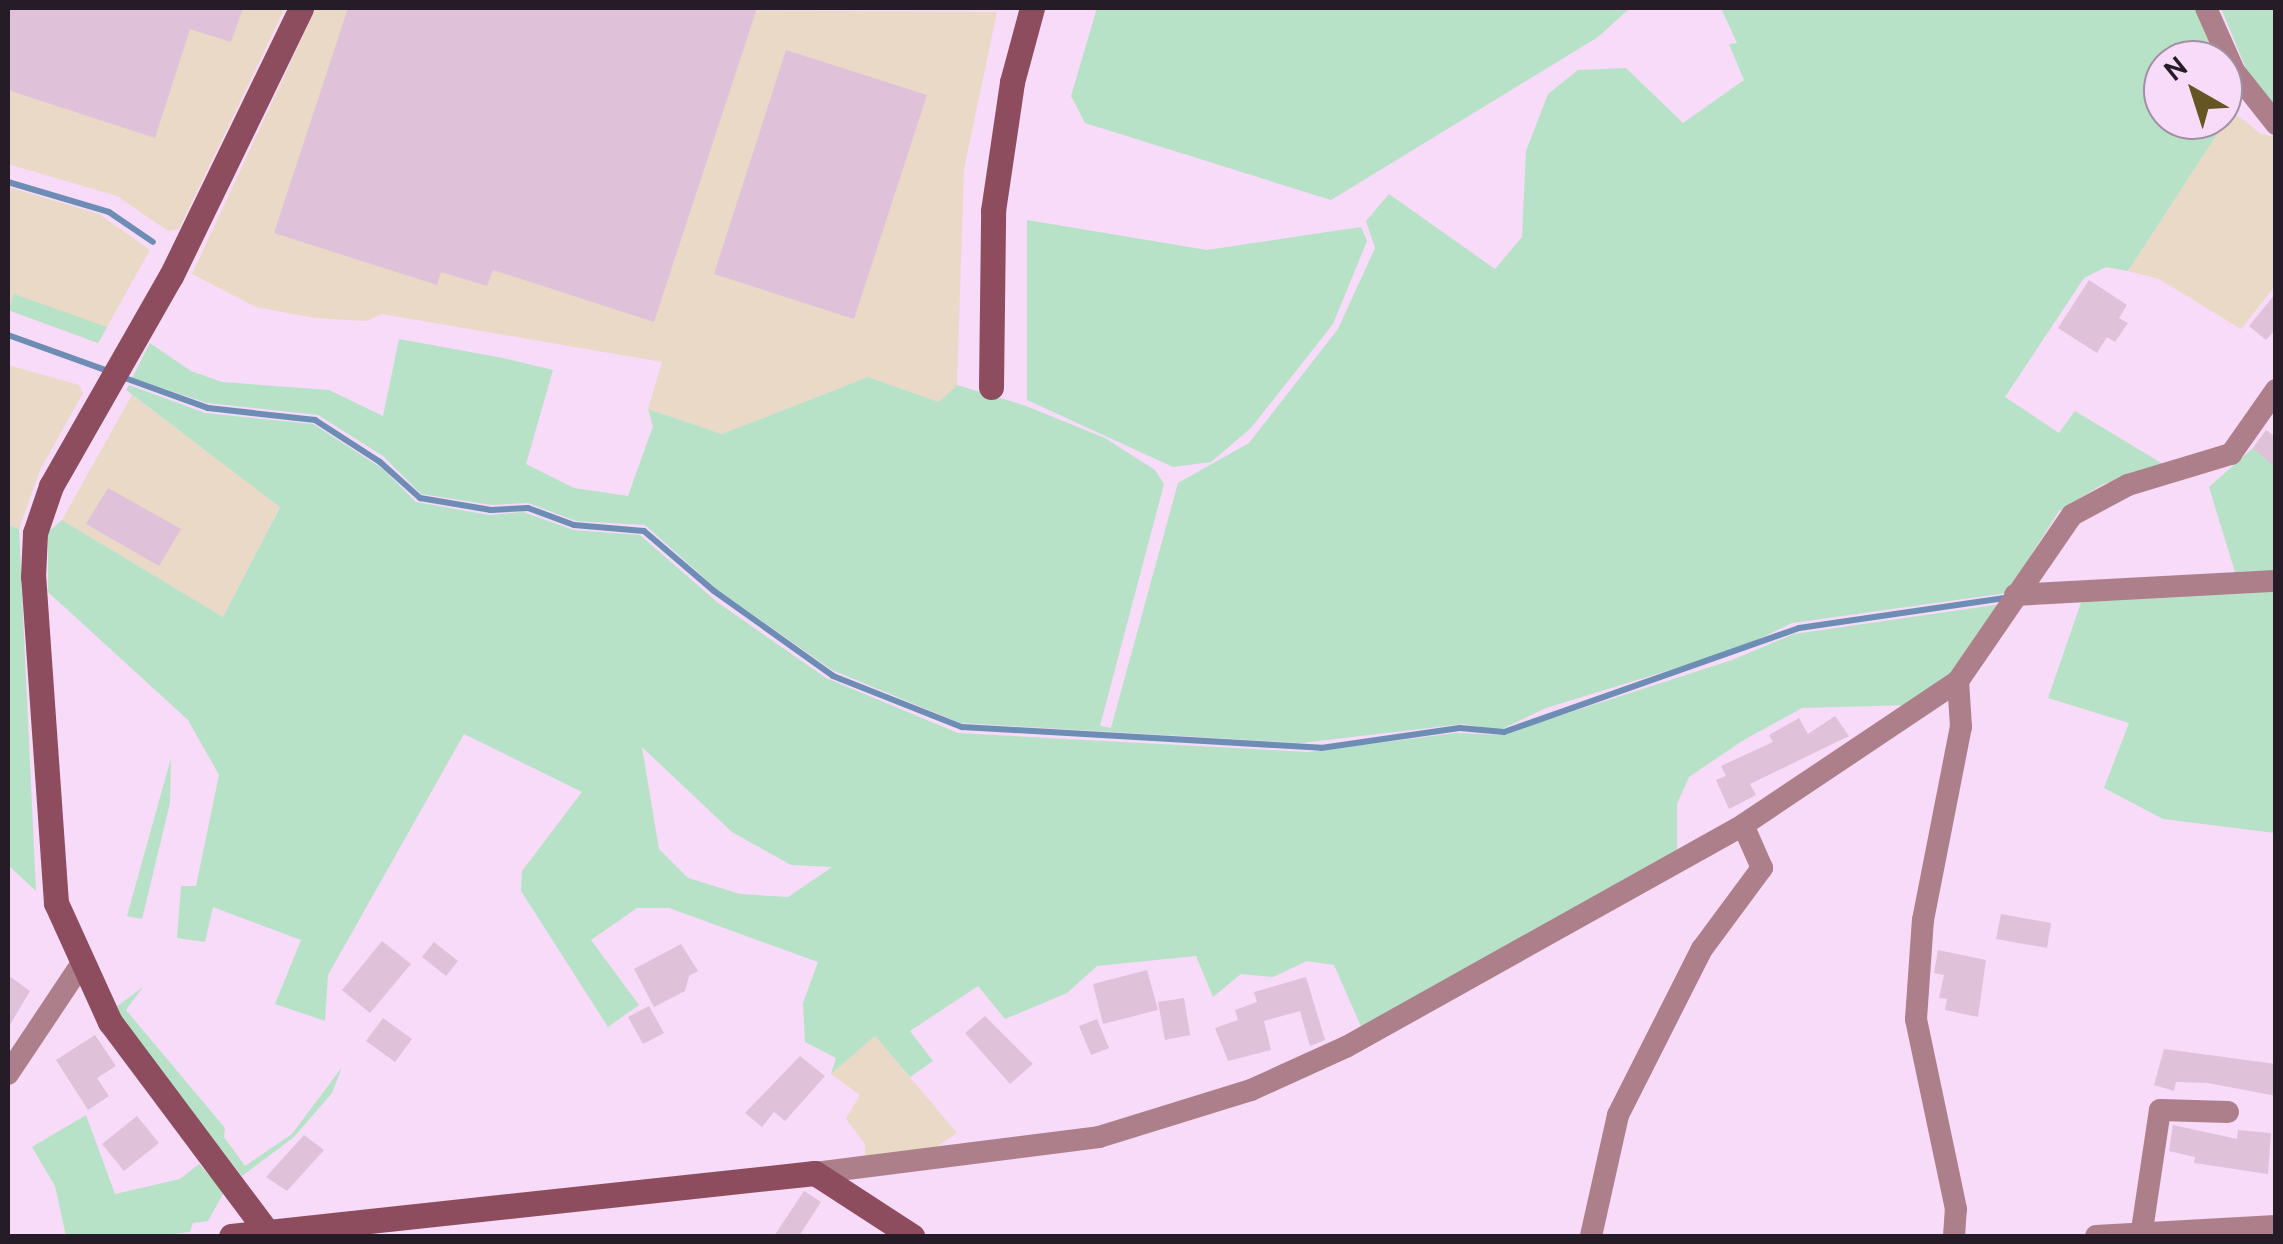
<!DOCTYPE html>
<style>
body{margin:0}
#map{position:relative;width:2283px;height:1244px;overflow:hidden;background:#f7dbf8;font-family:Cabin,sans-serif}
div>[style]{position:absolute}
.industrial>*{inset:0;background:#ead9c7}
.green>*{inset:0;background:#b7e2c8}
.stream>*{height:6px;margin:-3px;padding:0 3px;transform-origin:3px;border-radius:3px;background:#6e8db5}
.building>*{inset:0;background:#e0c1da}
.street>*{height:22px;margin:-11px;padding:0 11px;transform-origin:11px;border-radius:11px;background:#ad7f8a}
.secondary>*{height:25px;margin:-12.5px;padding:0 12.5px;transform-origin:12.5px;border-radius:12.5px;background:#8d4d5f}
span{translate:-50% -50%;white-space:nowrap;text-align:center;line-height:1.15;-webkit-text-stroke:8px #f7dbf8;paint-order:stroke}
.frame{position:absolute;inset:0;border:10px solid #261c27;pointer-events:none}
.north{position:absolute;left:2143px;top:40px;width:100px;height:100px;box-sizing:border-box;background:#f7dbf8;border:2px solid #a38fa4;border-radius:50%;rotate:321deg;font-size:28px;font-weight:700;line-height:40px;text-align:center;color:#261c27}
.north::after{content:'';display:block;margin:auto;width:35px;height:45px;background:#645522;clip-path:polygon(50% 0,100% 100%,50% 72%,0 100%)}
</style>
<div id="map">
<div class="industrial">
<div style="clip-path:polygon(8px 8px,285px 8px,179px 229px,168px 231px,117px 196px,8px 164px)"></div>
<div style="clip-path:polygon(316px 8px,997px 12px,964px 169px,957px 385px,939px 402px,868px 377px,722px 434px,648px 409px,662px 362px,382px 314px,366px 321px,315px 318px,256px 307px,192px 274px)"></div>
<div style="clip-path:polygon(2232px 111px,2261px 134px,2275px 137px,2275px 286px,2241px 329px,2159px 279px,2128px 271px)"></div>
<div style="clip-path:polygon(8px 187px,99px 214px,150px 250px,98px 343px,8px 310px)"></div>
<div style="clip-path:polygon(8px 365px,79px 385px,83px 393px,40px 470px,19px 529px,8px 525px)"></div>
<div style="clip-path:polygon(132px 395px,280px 506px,223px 617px,62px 520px)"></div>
<div style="clip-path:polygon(875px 1036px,957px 1133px,935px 1148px,865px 1157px,865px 1144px,846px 1119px,860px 1095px,831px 1074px)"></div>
</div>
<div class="green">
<div style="clip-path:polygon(1097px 8px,1630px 8px,1598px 37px,1331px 200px,1085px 123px,1071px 96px)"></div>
<div style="clip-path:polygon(1721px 8px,2195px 8px,2220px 60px,2163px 60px,2163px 120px,2223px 120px,2223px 67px,2240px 99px,2128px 271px,2106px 267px,2084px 278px,2005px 397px,2059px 433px,2075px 411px,2168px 467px,2103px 484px,2059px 511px,2007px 593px,1792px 623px,1738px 649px,1546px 708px,1500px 730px,1463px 724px,1301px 743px,960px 723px,832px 670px,719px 591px,645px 525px,576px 521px,528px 503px,492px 505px,421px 494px,383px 456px,318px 415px,207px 403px,132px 378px,150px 343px,191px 371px,222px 382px,329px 390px,383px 416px,399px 339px,503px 358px,553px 370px,526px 464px,574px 488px,628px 496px,653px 426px,648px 409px,722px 434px,868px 377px,939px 402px,957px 385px,1026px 406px,1105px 438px,1155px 470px,1164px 484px,1100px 726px,1111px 728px,1178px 483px,1249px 443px,1338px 329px,1375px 248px,1366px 221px,1389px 194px,1495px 269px,1522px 237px,1526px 151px,1548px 94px,1578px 70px,1626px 68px,1683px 123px,1744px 80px,1729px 44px,1737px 43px)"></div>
<div style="clip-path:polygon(2221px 8px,2275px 8px,2275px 108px,2247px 71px)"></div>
<div style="clip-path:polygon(1027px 220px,1207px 250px,1361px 227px,1367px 241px,1333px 324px,1251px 428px,1211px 462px,1173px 467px,1027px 400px)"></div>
<div style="clip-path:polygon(14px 294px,107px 327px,98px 343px,8px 310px)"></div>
<div style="clip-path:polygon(evenodd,129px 385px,205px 413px,313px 424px,383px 469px,416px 502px,489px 515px,523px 512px,574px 530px,640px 535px,717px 602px,826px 678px,958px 733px,1308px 752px,1456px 733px,1500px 735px,1732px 660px,1794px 634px,2002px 604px,1957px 669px,1910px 705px,1802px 708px,1742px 741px,1689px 777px,1677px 804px,1677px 853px,1363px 1031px,1334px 965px,1307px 961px,1273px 977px,1241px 974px,1213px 997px,1196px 956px,1097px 966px,1067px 993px,1005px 1019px,978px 986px,910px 1031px,933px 1061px,910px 1077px,875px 1036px,831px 1074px,836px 1058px,805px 1042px,803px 1003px,818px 962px,669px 908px,637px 908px,591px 940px,639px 1005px,608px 1027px,521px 891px,522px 871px,582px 792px,464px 734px,328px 975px,325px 1021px,275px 1004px,301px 940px,213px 907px,205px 942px,177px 938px,181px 886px,196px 886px,219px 775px,188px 720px,48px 592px,48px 532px,62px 520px,223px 617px,280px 507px,126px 390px,129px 385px,642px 747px,732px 832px,791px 865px,832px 867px,788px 897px,740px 894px,688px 878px,659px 849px,642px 747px)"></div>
<div style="clip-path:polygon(2253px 448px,2275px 464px,2275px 571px,2235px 572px,2209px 487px)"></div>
<div style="clip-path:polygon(8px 525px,19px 529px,36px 891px,8px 865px)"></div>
<div style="clip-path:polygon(2275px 586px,2275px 833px,2163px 819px,2104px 788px,2129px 723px,2048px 698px,2084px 594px)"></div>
<div style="clip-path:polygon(171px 758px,170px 803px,142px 919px,127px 916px)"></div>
<div style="clip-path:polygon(143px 987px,126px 1010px,225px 1128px,224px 1137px,245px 1166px,292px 1134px,342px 1067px,332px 1093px,294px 1137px,242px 1176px,112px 1010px)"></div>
<div style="clip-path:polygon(86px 1115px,115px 1194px,180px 1179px,199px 1164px,224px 1192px,208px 1221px,193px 1223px,190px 1232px,158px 1236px,66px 1236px,55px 1186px,32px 1147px)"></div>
</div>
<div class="stream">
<div style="left:8px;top:182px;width:105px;rotate:16.5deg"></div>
<div style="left:109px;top:212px;width:53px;rotate:34.3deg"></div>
<div style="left:8px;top:335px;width:109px;rotate:19.8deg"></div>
<div style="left:122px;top:377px;width:91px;rotate:19.8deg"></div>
<div style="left:208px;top:408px;width:108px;rotate:6.4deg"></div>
<div style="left:315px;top:420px;width:77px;rotate:32.9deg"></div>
<div style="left:380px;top:462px;width:54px;rotate:42deg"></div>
<div style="left:420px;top:498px;width:72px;rotate:9.6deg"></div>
<div style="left:491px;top:510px;width:37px;rotate:-3deg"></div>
<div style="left:528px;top:508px;width:49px;rotate:20.3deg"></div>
<div style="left:574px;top:525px;width:70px;rotate:4.9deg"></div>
<div style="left:644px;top:531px;width:92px;rotate:40.6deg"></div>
<div style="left:714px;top:591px;width:146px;rotate:35.5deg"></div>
<div style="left:833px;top:676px;width:139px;rotate:21.6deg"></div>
<div style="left:962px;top:727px;width:360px;rotate:3.3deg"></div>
<div style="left:1321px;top:748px;width:140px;rotate:-8.2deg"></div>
<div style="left:1460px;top:728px;width:44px;rotate:5.2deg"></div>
<div style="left:1504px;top:732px;width:313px;rotate:-19.4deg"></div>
<div style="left:1799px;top:628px;width:208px;rotate:-8.3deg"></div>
</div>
<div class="building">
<div style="clip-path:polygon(8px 8px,243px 8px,231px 42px,190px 29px,155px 138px,8px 90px)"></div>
<div style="clip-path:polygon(348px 8px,757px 8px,654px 322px,493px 270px,487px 286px,441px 272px,437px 285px,274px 233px)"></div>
<div style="clip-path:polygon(786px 50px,927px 95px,854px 319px,714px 274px)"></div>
<div style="clip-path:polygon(2089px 280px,2127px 305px,2119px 318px,2128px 323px,2115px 342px,2107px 337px,2097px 353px,2058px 328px)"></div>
<div style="clip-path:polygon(2276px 293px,2276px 329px,2266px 340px,2249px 326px)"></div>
<div style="clip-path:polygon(2266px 430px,2276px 437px,2276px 468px,2253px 448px)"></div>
<div style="clip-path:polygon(108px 488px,181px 529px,159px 566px,86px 524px)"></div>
<div style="clip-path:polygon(1835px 716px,1849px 736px,1750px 784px,1756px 795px,1729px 809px,1716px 780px,1726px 776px,1721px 766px,1773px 742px,1769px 735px,1799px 718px,1808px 734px)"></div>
<div style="clip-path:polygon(2001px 914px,2051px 923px,2047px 948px,1996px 939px)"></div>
<div style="clip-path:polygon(382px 941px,411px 964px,370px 1013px,342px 990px)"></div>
<div style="clip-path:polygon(434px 942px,458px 961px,446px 976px,422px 957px)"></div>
<div style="clip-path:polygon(681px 944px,698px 971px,689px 976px,685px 991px,654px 1007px,634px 969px)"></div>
<div style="clip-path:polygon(1938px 950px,1986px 960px,1978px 1017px,1945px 1010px,1947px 999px,1939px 998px,1944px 975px,1934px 973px)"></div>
<div style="clip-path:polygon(1147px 970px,1158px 1010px,1103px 1024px,1093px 984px)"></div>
<div style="clip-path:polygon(8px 975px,30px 991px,8px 1028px)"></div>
<div style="clip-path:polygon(1306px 977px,1325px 1040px,1310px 1046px,1300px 1011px,1264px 1021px,1271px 1050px,1228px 1061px,1215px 1028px,1238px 1020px,1235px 1010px,1257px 1002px,1254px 992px)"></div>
<div style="clip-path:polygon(1184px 998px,1190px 1035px,1165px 1040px,1158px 1002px)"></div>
<div style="clip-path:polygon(649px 1006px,664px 1033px,643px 1044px,628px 1017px)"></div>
<div style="clip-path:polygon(985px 1016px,1033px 1064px,1010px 1084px,965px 1033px)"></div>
<div style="clip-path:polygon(383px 1018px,412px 1039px,395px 1062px,366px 1041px)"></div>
<div style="clip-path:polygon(1097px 1019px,1109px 1048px,1091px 1055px,1079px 1026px)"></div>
<div style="clip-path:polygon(95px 1035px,116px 1066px,97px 1078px,109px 1096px,88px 1110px,56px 1060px)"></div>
<div style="clip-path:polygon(2164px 1049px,2276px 1064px,2276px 1096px,2208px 1083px,2176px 1082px,2174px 1091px,2154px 1085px)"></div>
<div style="clip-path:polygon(800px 1056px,825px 1076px,785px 1121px,774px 1112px,762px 1127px,745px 1113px)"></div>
<div style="clip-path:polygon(137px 1116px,159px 1143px,124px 1171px,102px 1144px)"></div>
<div style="clip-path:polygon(2173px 1125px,2237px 1139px,2238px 1130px,2271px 1133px,2268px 1174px,2194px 1163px,2195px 1157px,2169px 1151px)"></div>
<div style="clip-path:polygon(304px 1135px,324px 1150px,287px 1191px,266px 1177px)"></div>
<div style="clip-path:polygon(804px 1191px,821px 1202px,799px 1236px,774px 1236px)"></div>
</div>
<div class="street">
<div style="left:2206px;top:8px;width:69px;rotate:66deg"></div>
<div style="left:2234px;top:71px;width:68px;rotate:51.6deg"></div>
<div style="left:2015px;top:595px;width:261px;rotate:-3.1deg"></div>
<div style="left:8px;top:1074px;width:130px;rotate:-56.3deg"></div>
<div style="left:815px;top:1173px;width:286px;rotate:-7.2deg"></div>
<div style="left:1099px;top:1137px;width:159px;rotate:-17.2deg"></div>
<div style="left:1251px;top:1090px;width:104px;rotate:-24.4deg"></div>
<div style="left:1346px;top:1047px;width:455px;rotate:-29.2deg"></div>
<div style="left:1743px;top:825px;width:259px;rotate:-33.8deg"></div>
<div style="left:1958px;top:681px;width:201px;rotate:-55.5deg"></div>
<div style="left:2072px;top:515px;width:64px;rotate:-28.2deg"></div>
<div style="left:2128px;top:485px;width:108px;rotate:-16.8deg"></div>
<div style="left:2231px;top:454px;width:78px;rotate:-54.9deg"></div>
<div style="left:2142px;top:1230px;width:121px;rotate:-81.5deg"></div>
<div style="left:2160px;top:1110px;width:68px;rotate:1.7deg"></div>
<div style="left:1591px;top:1236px;width:124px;rotate:-77.4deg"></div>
<div style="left:1618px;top:1115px;width:186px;rotate:-63.2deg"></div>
<div style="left:1702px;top:949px;width:101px;rotate:-53.5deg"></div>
<div style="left:1762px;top:868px;width:47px;rotate:-113.8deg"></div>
<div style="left:1954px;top:1236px;width:27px;rotate:-86deg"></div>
<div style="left:1956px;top:1209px;width:194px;rotate:-101.9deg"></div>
<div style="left:1916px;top:1019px;width:99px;rotate:-86deg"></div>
<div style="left:1923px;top:920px;width:197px;rotate:-78.9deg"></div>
<div style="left:1961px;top:727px;width:46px;rotate:-93.7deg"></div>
<div style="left:2096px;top:1236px;width:180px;rotate:-3.2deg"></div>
</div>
<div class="secondary">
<div style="left:991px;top:387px;width:176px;rotate:-89.3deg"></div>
<div style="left:993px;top:211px;width:130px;rotate:-81.6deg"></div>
<div style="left:1012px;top:82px;width:77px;rotate:-74.9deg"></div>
<div style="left:268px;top:1233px;width:264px;rotate:-126.8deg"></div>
<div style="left:110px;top:1022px;width:131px;rotate:-114.4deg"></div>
<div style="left:56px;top:903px;width:327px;rotate:-94deg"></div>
<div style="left:33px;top:577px;width:44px;rotate:-87.4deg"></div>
<div style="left:35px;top:533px;width:50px;rotate:-71.2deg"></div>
<div style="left:51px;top:486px;width:242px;rotate:-60.3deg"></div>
<div style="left:171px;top:276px;width:298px;rotate:-64.1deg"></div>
<div style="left:231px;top:1236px;width:587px;rotate:-6.16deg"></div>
<div style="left:815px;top:1173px;width:116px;rotate:33deg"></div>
</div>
<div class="frame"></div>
<div class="north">N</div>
</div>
